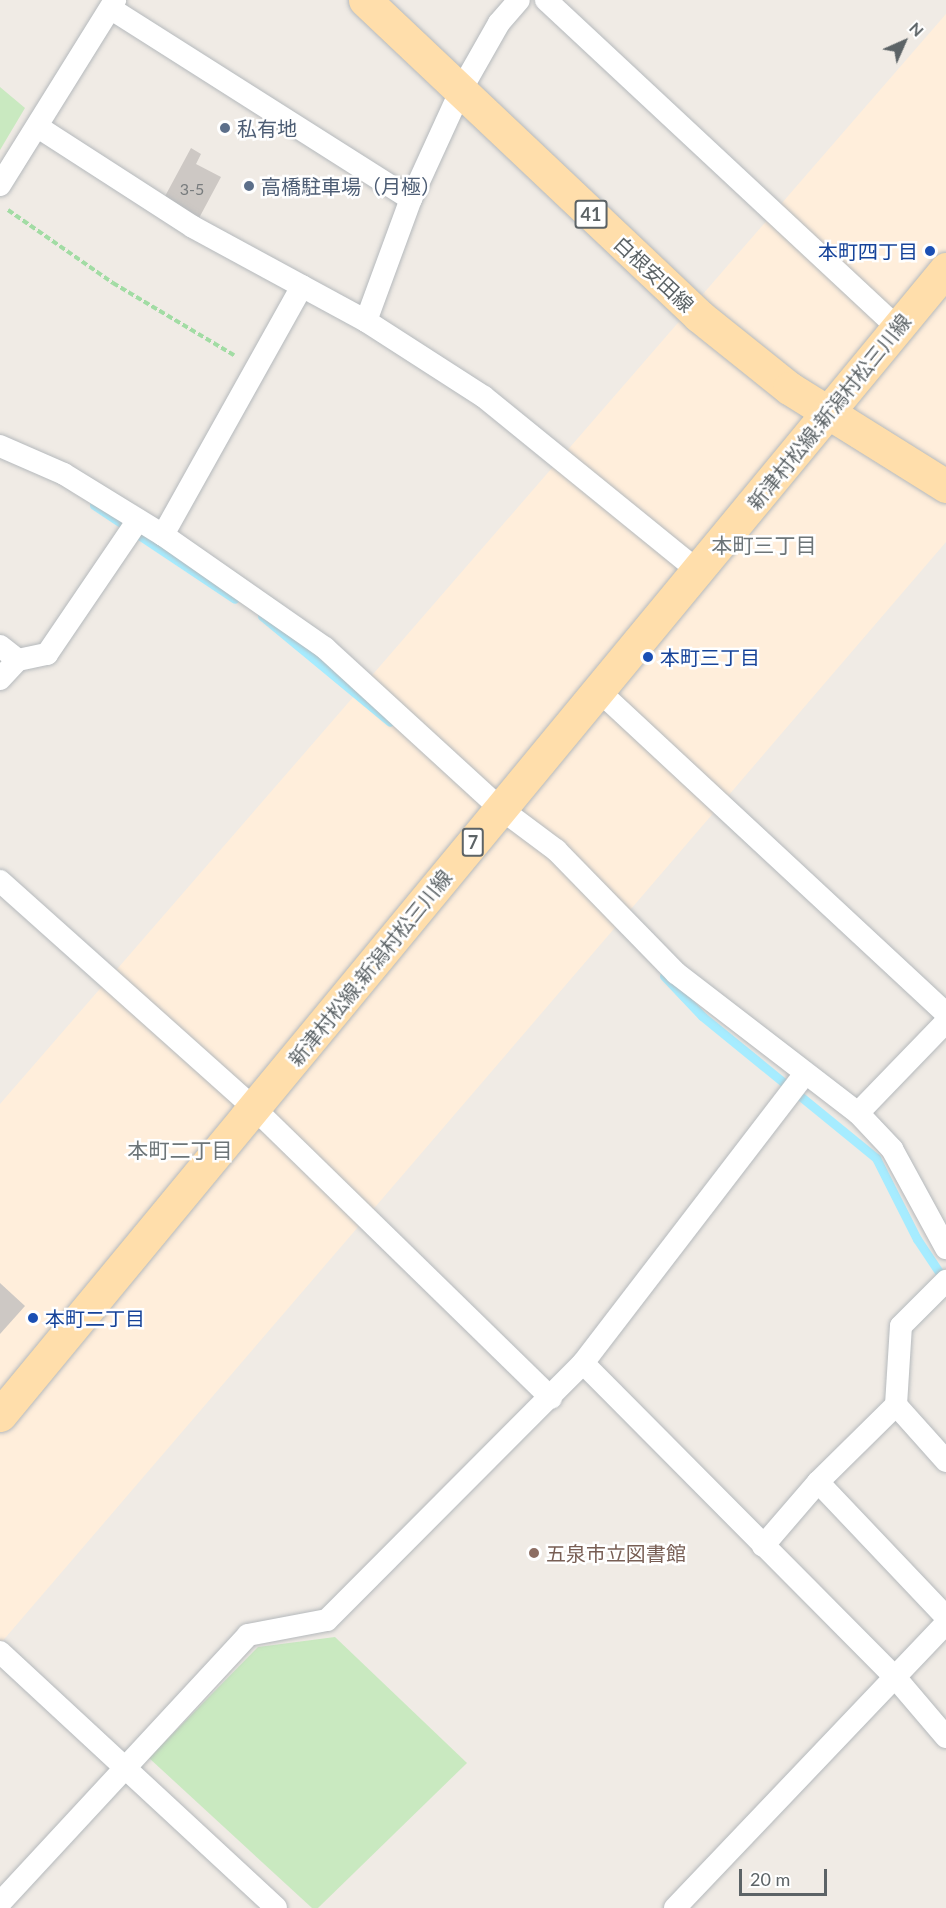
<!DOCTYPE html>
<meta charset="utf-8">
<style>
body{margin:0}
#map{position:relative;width:946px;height:1908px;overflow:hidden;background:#f0ebe5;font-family:Lato,"Noto Sans JP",sans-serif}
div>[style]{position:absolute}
.commercial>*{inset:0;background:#ffeedb}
.green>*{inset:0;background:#c9e9c0}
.stream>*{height:9px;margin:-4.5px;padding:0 4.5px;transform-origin:4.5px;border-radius:4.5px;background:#a6ecff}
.building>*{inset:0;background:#cdc8c4}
.path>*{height:4px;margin-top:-2px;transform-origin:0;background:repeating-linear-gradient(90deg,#a2dca4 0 6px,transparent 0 9px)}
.roads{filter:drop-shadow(0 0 2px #b5b9bc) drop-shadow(0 0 2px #b5b9bc)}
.street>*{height:22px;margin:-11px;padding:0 11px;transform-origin:11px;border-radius:11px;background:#fff}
.primary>*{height:33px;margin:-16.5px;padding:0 16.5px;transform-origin:16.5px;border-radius:16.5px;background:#ffdeab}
.dots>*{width:16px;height:16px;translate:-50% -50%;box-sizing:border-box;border:3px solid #fff;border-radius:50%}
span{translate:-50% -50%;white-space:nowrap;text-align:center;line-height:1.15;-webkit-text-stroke:5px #fff;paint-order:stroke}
.number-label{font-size:16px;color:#787c7e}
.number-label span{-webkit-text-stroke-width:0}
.shield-label span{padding:2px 4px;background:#fff;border:2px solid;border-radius:4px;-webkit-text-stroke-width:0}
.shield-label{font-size:18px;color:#5c6366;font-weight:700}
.service-label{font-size:20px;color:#4e5e75}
.left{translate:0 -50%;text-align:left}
.transit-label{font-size:20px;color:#164399}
.right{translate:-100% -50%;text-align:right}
.street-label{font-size:20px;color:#5c6366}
.education-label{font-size:20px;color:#785e54}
.neighbourhood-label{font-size:21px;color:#6d7578}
.north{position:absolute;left:874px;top:12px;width:60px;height:60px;-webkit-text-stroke:4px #fff;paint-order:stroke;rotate:45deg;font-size:16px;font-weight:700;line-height:24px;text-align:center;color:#5c6366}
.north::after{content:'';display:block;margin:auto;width:21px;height:27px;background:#5c6366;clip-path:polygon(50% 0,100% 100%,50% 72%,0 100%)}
.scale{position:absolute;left:739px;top:1869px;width:88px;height:27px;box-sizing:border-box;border:3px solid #5c6366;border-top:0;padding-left:8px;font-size:18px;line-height:21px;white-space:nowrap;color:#5c6366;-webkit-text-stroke:4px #fff;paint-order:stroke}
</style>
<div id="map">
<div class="commercial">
<div style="clip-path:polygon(946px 14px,946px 542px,0 1644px,0 1104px)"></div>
</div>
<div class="green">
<div style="clip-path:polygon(0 87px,25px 108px,0 150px)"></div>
<div style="clip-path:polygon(335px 1637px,467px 1763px,318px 1908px,312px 1908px,149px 1758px,258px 1647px)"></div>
</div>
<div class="stream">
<div style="left:94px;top:505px;width:169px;rotate:33.7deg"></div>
<div style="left:262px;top:616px;width:166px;rotate:39.6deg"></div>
<div style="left:664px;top:976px;width:55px;rotate:46.5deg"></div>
<div style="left:702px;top:1016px;width:225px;rotate:39.2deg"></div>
<div style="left:876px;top:1158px;width:91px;rotate:63.2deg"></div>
<div style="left:917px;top:1239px;width:50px;rotate:56.3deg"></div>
</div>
<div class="building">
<div style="clip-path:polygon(191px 148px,201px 154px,196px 164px,221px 177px,198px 220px,163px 200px)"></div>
<div style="clip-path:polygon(0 1283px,25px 1306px,0 1334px)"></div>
</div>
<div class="path">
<div style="left:8px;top:210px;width:128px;rotate:34.8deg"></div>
<div style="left:113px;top:283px;width:141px;rotate:30.8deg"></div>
</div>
<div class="roads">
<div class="street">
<div style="left:546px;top:0;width:481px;rotate:43deg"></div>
<div style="left:113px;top:10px;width:353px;rotate:32.4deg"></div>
<div style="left:38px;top:127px;width:184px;rotate:32.8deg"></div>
<div style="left:193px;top:227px;width:197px;rotate:28.5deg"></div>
<div style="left:366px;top:321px;width:140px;rotate:32.8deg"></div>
<div style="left:484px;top:397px;width:277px;rotate:39.1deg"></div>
<div style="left:0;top:185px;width:218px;rotate:-58.1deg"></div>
<div style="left:366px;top:321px;width:130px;rotate:-69.8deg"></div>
<div style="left:411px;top:199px;width:120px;rotate:-65.4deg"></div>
<div style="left:461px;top:90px;width:77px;rotate:-60.4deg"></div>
<div style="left:499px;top:23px;width:30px;rotate:-49deg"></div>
<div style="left:0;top:446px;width:70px;rotate:23.6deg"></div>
<div style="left:64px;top:474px;width:116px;rotate:31.6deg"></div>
<div style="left:163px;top:535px;width:198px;rotate:34.9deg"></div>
<div style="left:325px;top:648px;width:239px;rotate:42.5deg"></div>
<div style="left:501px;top:809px;width:69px;rotate:36.7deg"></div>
<div style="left:556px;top:850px;width:172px;rotate:45.7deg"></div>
<div style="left:676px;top:973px;width:230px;rotate:37.6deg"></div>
<div style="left:858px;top:1113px;width:50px;rotate:46.6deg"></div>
<div style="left:892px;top:1149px;width:113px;rotate:61.4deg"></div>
<div style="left:163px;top:535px;width:285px;rotate:-60.8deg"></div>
<div style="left:0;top:646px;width:23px;rotate:38deg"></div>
<div style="left:0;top:679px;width:26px;rotate:-47deg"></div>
<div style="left:18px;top:660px;width:30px;rotate:-12deg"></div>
<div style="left:47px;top:654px;width:162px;rotate:-55.8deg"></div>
<div style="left:599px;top:691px;width:473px;rotate:42.9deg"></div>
<div style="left:0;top:881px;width:341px;rotate:41.8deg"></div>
<div style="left:254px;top:1108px;width:415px;rotate:44.3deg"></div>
<div style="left:858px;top:1113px;width:127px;rotate:-46deg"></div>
<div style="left:583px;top:1363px;width:363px;rotate:-52.5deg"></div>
<div style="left:896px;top:1405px;width:75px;rotate:48.2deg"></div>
<div style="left:818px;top:1482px;width:186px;rotate:46.5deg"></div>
<div style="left:763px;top:1546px;width:84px;rotate:-49.3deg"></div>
<div style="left:818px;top:1482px;width:110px;rotate:-44.6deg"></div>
<div style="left:896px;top:1405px;width:79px;rotate:-86.4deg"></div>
<div style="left:901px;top:1326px;width:64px;rotate:-45deg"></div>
<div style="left:0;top:1652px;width:376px;rotate:42.8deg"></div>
<div style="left:0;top:1903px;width:365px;rotate:-47.2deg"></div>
<div style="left:248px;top:1635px;width:80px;rotate:-10.8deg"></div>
<div style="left:327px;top:1620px;width:363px;rotate:-45.1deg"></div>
<div style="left:583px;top:1363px;width:441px;rotate:45.2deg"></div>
<div style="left:894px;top:1676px;width:80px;rotate:49.6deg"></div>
<div style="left:675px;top:1908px;width:393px;rotate:-46.4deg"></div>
</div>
<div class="primary">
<div style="left:365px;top:0;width:460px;rotate:43.4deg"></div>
<div style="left:699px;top:316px;width:115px;rotate:38.7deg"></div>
<div style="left:789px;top:388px;width:185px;rotate:32deg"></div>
<div style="left:0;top:1415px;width:1486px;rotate:-50.46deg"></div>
</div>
</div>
<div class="dots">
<div style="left:225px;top:128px;background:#5c6f8a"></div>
<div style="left:249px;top:186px;background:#5c6f8a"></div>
<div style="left:930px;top:251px;background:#1a4fb4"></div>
<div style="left:648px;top:657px;background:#1a4fb4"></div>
<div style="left:33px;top:1318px;background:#1a4fb4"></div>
<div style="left:534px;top:1553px;background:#8d6e63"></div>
</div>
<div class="number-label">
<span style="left:192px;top:189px">3-5</span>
</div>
<div class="shield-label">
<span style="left:591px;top:214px">41</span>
<span style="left:473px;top:842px">7</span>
</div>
<div class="service-label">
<span class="left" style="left:237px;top:128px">私有地</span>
<span class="left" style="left:261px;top:186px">高橋駐車場（月極）</span>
</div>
<div class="transit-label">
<span class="right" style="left:918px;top:251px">本町四丁目</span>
<span class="left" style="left:660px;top:657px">本町三丁目</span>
<span class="left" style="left:45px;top:1318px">本町二丁目</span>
</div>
<div class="street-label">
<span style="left:654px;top:274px;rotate:43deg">白根安田線</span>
<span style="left:829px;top:412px;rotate:-51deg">新津村松線;新潟村松三川線</span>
<span style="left:370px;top:968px;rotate:-51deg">新津村松線;新潟村松三川線</span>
</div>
<div class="education-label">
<span class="left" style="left:546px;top:1553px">五泉市立図書館</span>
</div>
<div class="neighbourhood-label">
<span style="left:764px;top:545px">本町三丁目</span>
<span style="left:180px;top:1150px">本町二丁目</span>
</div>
<div class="north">N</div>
<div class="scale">20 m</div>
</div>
